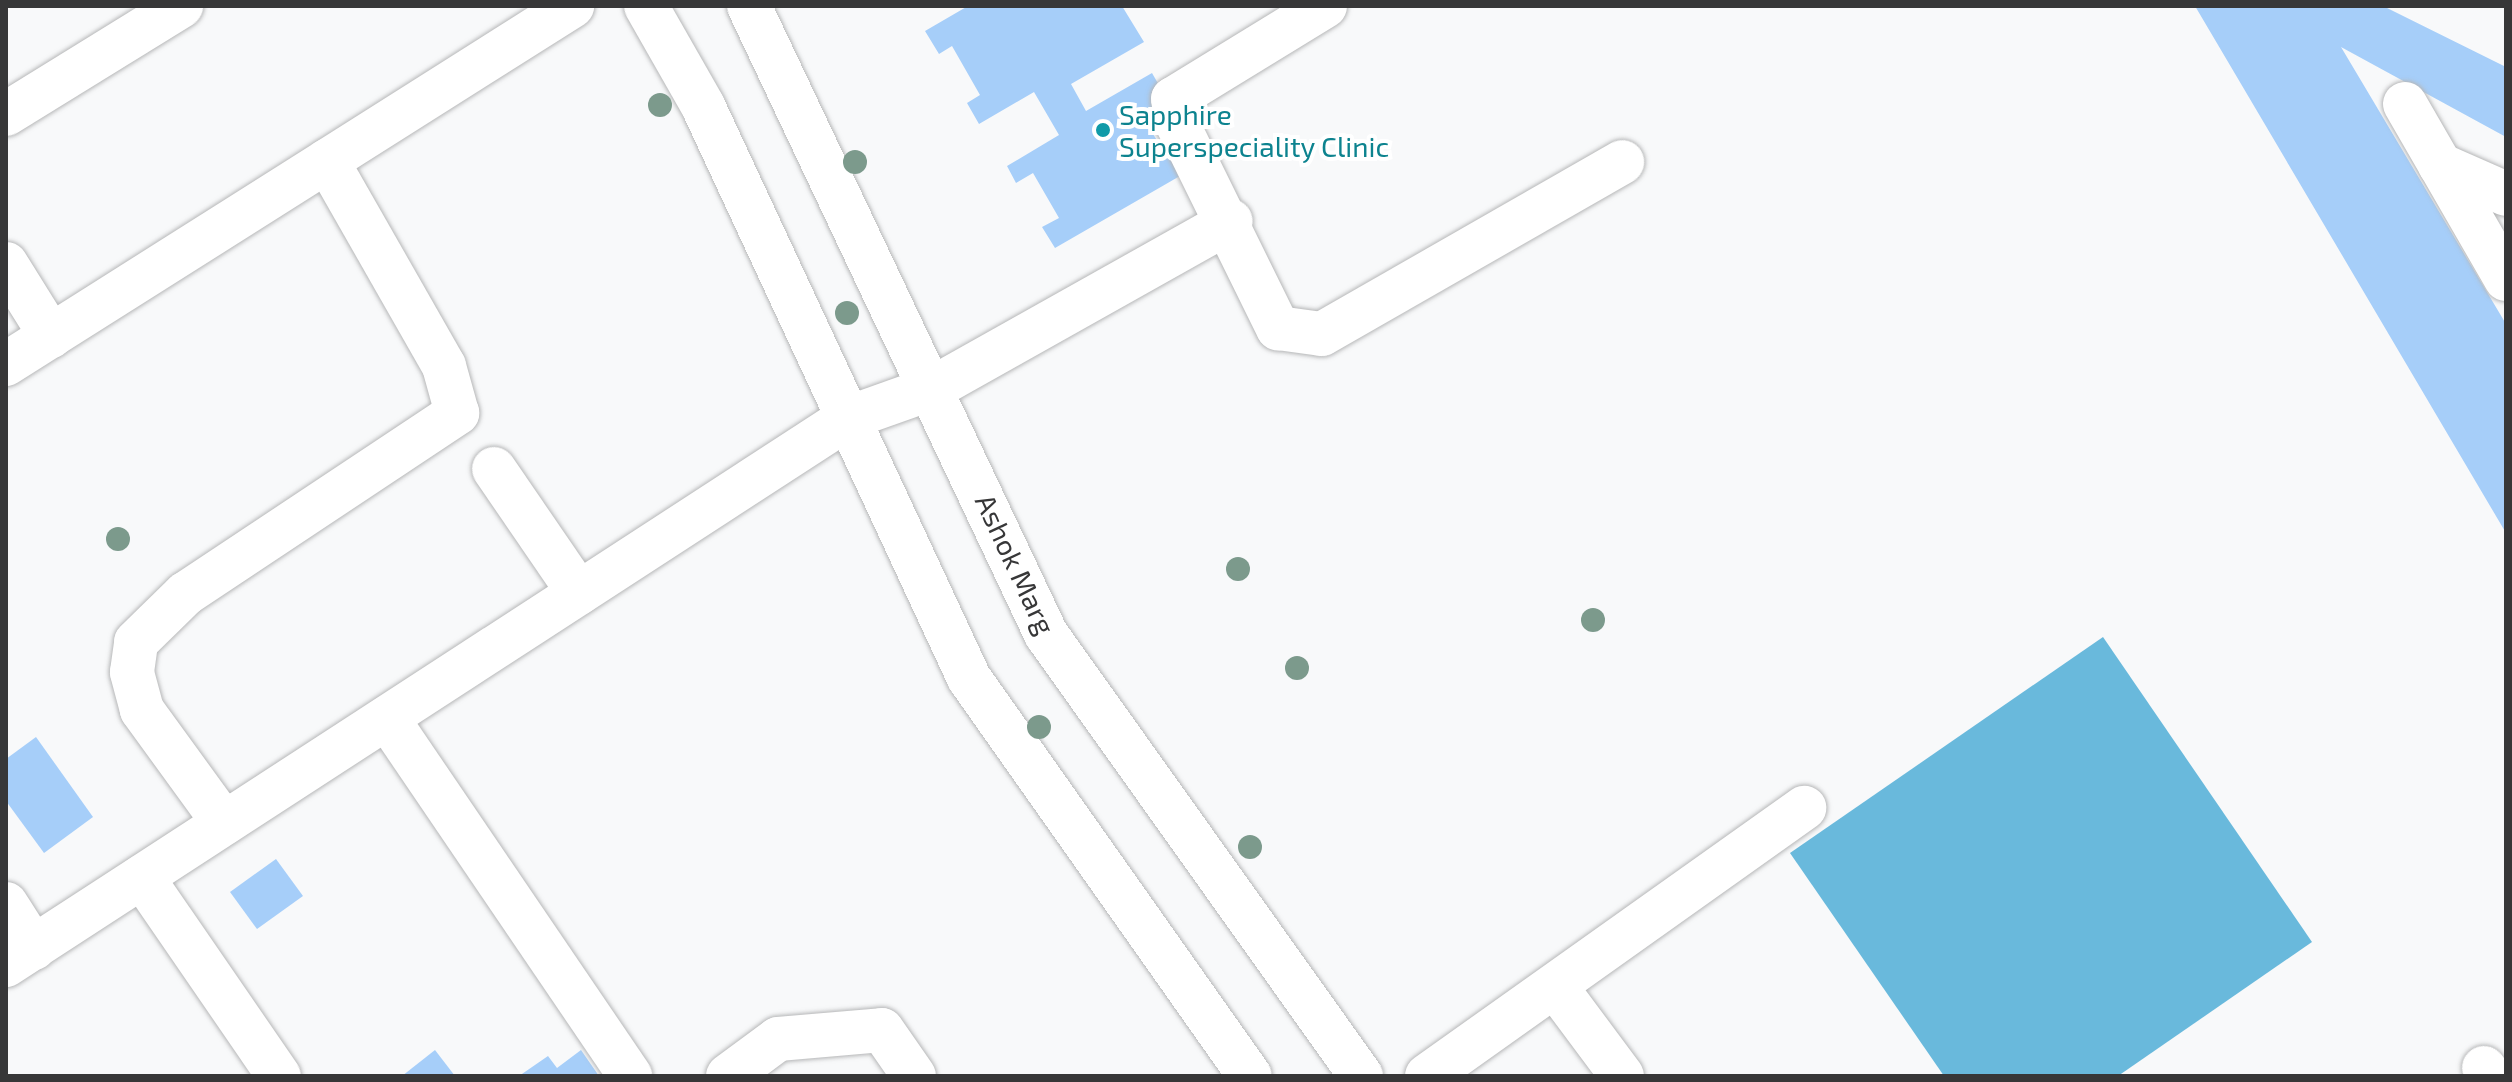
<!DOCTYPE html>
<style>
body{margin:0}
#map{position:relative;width:2512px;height:1082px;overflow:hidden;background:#f8f9fa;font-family:"Exo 2",sans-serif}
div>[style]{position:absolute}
.water>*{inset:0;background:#69b9dc}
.building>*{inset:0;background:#a6cef9}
.roads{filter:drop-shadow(0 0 2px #b6b7b8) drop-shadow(0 0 2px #b6b7b8)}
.street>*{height:44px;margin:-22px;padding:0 22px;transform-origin:22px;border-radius:22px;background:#fff}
.secondary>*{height:44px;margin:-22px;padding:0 22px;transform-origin:22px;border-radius:22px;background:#fff}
.trees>*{width:24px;height:24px;margin:-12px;border-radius:50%;background:#7c9a8c}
.dots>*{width:22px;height:22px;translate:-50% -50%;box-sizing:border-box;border:4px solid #fff;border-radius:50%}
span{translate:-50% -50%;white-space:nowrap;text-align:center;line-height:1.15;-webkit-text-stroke:8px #fff;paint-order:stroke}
.culture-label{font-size:28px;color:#0d838f}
.left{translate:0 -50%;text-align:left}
.street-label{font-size:28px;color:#373738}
.frame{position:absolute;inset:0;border:8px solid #373738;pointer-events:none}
</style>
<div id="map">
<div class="water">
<div style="clip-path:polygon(2103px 637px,2312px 942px,2118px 1076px,1944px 1076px,1790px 853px)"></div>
</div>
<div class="building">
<div style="clip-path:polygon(968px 6px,1122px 6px,1144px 42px,1071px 84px,1086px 111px,1152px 73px,1171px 106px,1145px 121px,1163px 150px,1183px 139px,1199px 165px,1055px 248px,1042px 227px,1059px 218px,1033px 173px,1016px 183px,1007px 166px,1059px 135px,1034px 92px,979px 124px,967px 103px,980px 95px,952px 46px,939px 54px,925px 31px)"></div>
<div style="clip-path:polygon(2195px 6px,2383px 6px,2506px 67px,2506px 137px,2341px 47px,2506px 324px,2506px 533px)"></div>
<div style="clip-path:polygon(36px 737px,93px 817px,44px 853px,6px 801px,6px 759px)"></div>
<div style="clip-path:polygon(276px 859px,303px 896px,257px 929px,230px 892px)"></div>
<div style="clip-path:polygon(435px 1050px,455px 1076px,402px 1076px)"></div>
<div style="clip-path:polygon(581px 1050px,599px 1076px,519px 1076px,548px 1056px,557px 1068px)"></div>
</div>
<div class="roads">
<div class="street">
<div style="left:1325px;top:6px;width:178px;rotate:148.5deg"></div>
<div style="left:1173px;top:99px;width:24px;rotate:81deg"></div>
<div style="left:1177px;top:123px;width:229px;rotate:63.8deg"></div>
<div style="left:1278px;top:328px;width:44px;rotate:7.8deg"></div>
<div style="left:1322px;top:334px;width:346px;rotate:-29.8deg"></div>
<div style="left:2405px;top:104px;width:202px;rotate:60deg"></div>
<div style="left:6px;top:114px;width:206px;rotate:-31.7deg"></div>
<div style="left:2440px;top:165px;width:72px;rotate:23.7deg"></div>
<div style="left:6px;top:264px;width:85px;rotate:58deg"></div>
<div style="left:6px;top:364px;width:670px;rotate:-32.31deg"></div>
<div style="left:494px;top:469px;width:150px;rotate:55.6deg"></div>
<div style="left:387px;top:718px;width:433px;rotate:55.8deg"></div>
<div style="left:224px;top:823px;width:140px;rotate:-126deg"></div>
<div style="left:142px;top:710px;width:39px;rotate:-105deg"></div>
<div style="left:132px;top:672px;width:30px;rotate:-82deg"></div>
<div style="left:136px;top:642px;width:69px;rotate:-44.4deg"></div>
<div style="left:185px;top:594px;width:327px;rotate:-33.6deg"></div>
<div style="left:457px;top:413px;width:49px;rotate:-105.5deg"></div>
<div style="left:444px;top:366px;width:236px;rotate:-119.7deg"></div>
<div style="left:142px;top:877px;width:242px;rotate:55.5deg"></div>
<div style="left:6px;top:904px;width:52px;rotate:57.5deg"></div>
<div style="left:6px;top:965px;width:1004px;rotate:-33.01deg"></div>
<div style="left:848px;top:418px;width:92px;rotate:-19.6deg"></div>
<div style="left:935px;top:387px;width:339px;rotate:-29.3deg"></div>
<div style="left:1555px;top:986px;width:112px;rotate:53.3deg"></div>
<div style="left:2484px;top:1068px;width:10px;rotate:53deg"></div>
<div style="left:728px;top:1076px;width:62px;rotate:-36.5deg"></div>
<div style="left:778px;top:1039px;width:104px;rotate:-4.9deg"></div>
<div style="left:882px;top:1030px;width:56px;rotate:55.2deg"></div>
<div style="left:1427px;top:1076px;width:463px;rotate:-35.4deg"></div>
</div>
<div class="secondary">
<div style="left:646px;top:6px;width:115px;rotate:60.3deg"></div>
<div style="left:703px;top:106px;width:631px;rotate:65.06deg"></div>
<div style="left:969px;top:678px;width:487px;rotate:54.8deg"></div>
<div style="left:749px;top:6px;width:695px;rotate:64.69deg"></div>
<div style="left:1046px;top:634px;width:543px;rotate:54.52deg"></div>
</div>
</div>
<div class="trees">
<div style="left:660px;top:105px"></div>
<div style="left:855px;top:162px"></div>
<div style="left:847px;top:313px"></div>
<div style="left:118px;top:539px"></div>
<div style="left:1238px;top:569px"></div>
<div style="left:1593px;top:620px"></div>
<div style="left:1297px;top:668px"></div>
<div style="left:1039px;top:727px"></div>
<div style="left:1250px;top:847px"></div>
</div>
<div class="dots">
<div style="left:1103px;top:130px;background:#0f9aa8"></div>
</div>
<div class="culture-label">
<span class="left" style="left:1119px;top:130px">Sapphire<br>Superspeciality Clinic</span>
</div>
<div class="street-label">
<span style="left:1016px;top:564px;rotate:65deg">Ashok Marg</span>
</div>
<div class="frame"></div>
</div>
